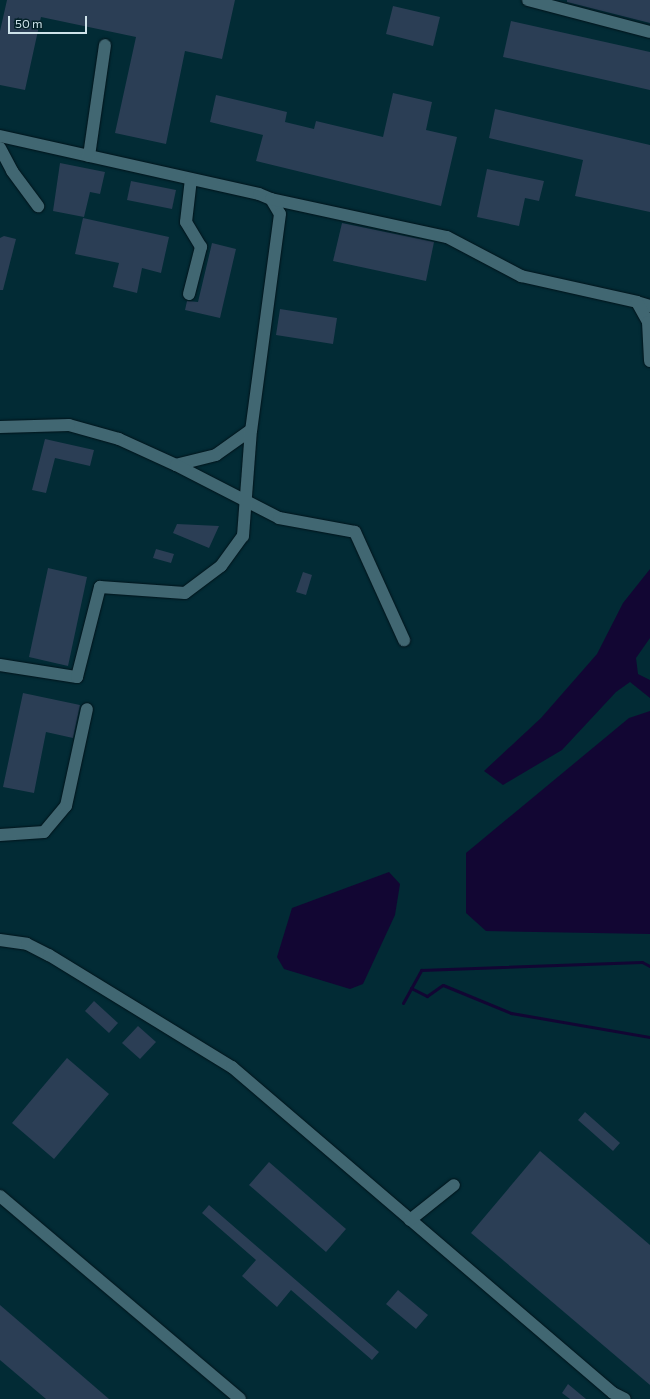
<!DOCTYPE html>
<style>
body{margin:0}
#map{position:relative;width:650px;height:1399px;overflow:hidden;background:#022b35;font-family:Commissioner,sans-serif}
div>[style]{position:absolute}
.water>*{inset:0;background:#120633}
.stream>*{height:3px;margin:-1.5px;padding:0 1.5px;transform-origin:1.5px;border-radius:1.5px;background:#120633}
.building>*{inset:0;background:#2b3e55}
.roads{filter:drop-shadow(0 0 1px #00131a) drop-shadow(0 0 1px #00131a)}
.minor>*{height:12px;margin:-6px;padding:0 6px;transform-origin:6px;border-radius:6px;background:#416772}
span{translate:-50% -50%;white-space:nowrap;text-align:center;line-height:1.15;-webkit-text-stroke:3px #032128;paint-order:stroke}
.scale{position:absolute;left:8px;top:16px;width:79px;height:18px;box-sizing:border-box;border:2px solid #cee2e9;border-top:0;padding-left:5px;font-size:12px;line-height:14px;white-space:nowrap;color:#cee2e9;-webkit-text-stroke:3px #032128;paint-order:stroke}
</style>
<div id="map">
<div class="water">
<div style="clip-path:polygon(650px 569px,650px 638px,636px 658px,638px 674px,650px 680px,650px 698px,630px 682px,616px 692px,562px 750px,503px 785px,484px 771px,541px 718px,597px 654px,623px 603px)"></div>
<div style="clip-path:polygon(650px 711px,650px 934px,486px 931px,466px 913px,466px 853px,629px 718px)"></div>
<div style="clip-path:polygon(389px 872px,400px 884px,395px 915px,363px 984px,350px 989px,284px 969px,277px 957px,292px 908px)"></div>
</div>
<div class="stream">
<div style="left:411px;top:988px;width:18px;rotate:27deg"></div>
<div style="left:427px;top:996px;width:19px;rotate:-35deg"></div>
<div style="left:443px;top:985px;width:74px;rotate:22.4deg"></div>
<div style="left:511px;top:1013px;width:141px;rotate:9.8deg"></div>
<div style="left:403px;top:1003px;width:38px;rotate:-61deg"></div>
<div style="left:421px;top:970px;width:221px;rotate:-2.1deg"></div>
<div style="left:642px;top:962px;width:9px;rotate:27deg"></div>
</div>
<div class="building">
<div style="clip-path:polygon(7px 0,235px 0,222px 59px,185px 51px,166px 144px,115px 133px,136px 37px,41px 17px,25px 90px,0 85px,0 31px)"></div>
<div style="clip-path:polygon(567px 0,650px 0,650px 23px,567px 2px)"></div>
<div style="clip-path:polygon(393px 6px,440px 17px,433px 46px,386px 34px)"></div>
<div style="clip-path:polygon(511px 21px,650px 52px,650px 90px,503px 57px)"></div>
<div style="clip-path:polygon(393px 93px,432px 102px,426px 130px,457px 137px,441px 206px,256px 161px,263px 135px,210px 122px,216px 95px,287px 112px,285px 122px,314px 129px,316px 121px,383px 137px)"></div>
<div style="clip-path:polygon(495px 109px,650px 145px,650px 212px,575px 196px,583px 160px,489px 138px)"></div>
<div style="clip-path:polygon(60px 163px,105px 172px,100px 194px,90px 192px,84px 217px,53px 211px)"></div>
<div style="clip-path:polygon(487px 169px,544px 181px,539px 201px,525px 198px,519px 226px,477px 217px)"></div>
<div style="clip-path:polygon(131px 181px,176px 190px,172px 209px,127px 200px)"></div>
<div style="clip-path:polygon(83px 218px,169px 237px,161px 273px,142px 268px,137px 293px,113px 287px,119px 263px,75px 254px)"></div>
<div style="clip-path:polygon(342px 223px,434px 242px,426px 281px,333px 261px)"></div>
<div style="clip-path:polygon(4px 236px,16px 239px,3px 290px,0 290px,0 238px)"></div>
<div style="clip-path:polygon(212px 243px,236px 249px,220px 318px,185px 310px,187px 301px,198px 302px)"></div>
<div style="clip-path:polygon(280px 309px,337px 318px,333px 344px,276px 335px)"></div>
<div style="clip-path:polygon(45px 439px,94px 450px,90px 466px,55px 458px,46px 493px,32px 490px)"></div>
<div style="clip-path:polygon(177px 524px,219px 526px,209px 548px,173px 533px)"></div>
<div style="clip-path:polygon(156px 549px,174px 554px,171px 563px,153px 558px)"></div>
<div style="clip-path:polygon(48px 568px,87px 577px,68px 666px,29px 657px)"></div>
<div style="clip-path:polygon(303px 572px,312px 575px,306px 595px,296px 592px)"></div>
<div style="clip-path:polygon(23px 693px,80px 705px,73px 738px,46px 732px,34px 793px,3px 787px)"></div>
<div style="clip-path:polygon(94px 1001px,118px 1023px,109px 1033px,85px 1011px)"></div>
<div style="clip-path:polygon(138px 1026px,156px 1042px,140px 1059px,122px 1043px)"></div>
<div style="clip-path:polygon(67px 1058px,109px 1094px,54px 1159px,12px 1123px)"></div>
<div style="clip-path:polygon(585px 1112px,620px 1143px,613px 1151px,578px 1120px)"></div>
<div style="clip-path:polygon(540px 1151px,650px 1245px,650px 1385px,471px 1233px)"></div>
<div style="clip-path:polygon(269px 1162px,346px 1229px,326px 1252px,249px 1185px)"></div>
<div style="clip-path:polygon(209px 1205px,379px 1352px,372px 1360px,291px 1290px,277px 1307px,242px 1276px,256px 1260px,202px 1213px)"></div>
<div style="clip-path:polygon(398px 1290px,428px 1315px,416px 1329px,386px 1304px)"></div>
<div style="clip-path:polygon(0 1305px,109px 1399px,46px 1399px,0 1360px)"></div>
<div style="clip-path:polygon(568px 1384px,586px 1399px,570px 1399px,562px 1393px)"></div>
</div>
<div class="roads">
<div class="minor">
<div style="left:528px;top:0;width:126px;rotate:14.7deg"></div>
<div style="left:0;top:136px;width:265px;rotate:12.6deg"></div>
<div style="left:259px;top:194px;width:13px;rotate:23deg"></div>
<div style="left:271px;top:199px;width:17px;rotate:59deg"></div>
<div style="left:280px;top:214px;width:218px;rotate:97.6deg"></div>
<div style="left:251px;top:430px;width:43px;rotate:144.5deg"></div>
<div style="left:216px;top:455px;width:41px;rotate:166deg"></div>
<div style="left:176px;top:465px;width:63px;rotate:-155.5deg"></div>
<div style="left:119px;top:439px;width:52px;rotate:-164.4deg"></div>
<div style="left:69px;top:425px;width:69px;rotate:178.3deg"></div>
<div style="left:0;top:148px;width:26px;rotate:62deg"></div>
<div style="left:12px;top:171px;width:44px;rotate:53.4deg"></div>
<div style="left:89px;top:156px;width:112px;rotate:-81.8deg"></div>
<div style="left:271px;top:199px;width:180px;rotate:12.2deg"></div>
<div style="left:447px;top:237px;width:84px;rotate:27.8deg"></div>
<div style="left:521px;top:276px;width:119px;rotate:12.6deg"></div>
<div style="left:189px;top:294px;width:49px;rotate:-75.7deg"></div>
<div style="left:201px;top:247px;width:29px;rotate:-121deg"></div>
<div style="left:186px;top:222px;width:43px;rotate:-83.4deg"></div>
<div style="left:650px;top:306px;width:14px;rotate:-163deg"></div>
<div style="left:637px;top:302px;width:23px;rotate:61deg"></div>
<div style="left:648px;top:322px;width:39px;rotate:87deg"></div>
<div style="left:176px;top:465px;width:116px;rotate:27.2deg"></div>
<div style="left:279px;top:518px;width:77px;rotate:10.4deg"></div>
<div style="left:355px;top:532px;width:119px;rotate:65.6deg"></div>
<div style="left:0;top:665px;width:78px;rotate:8.9deg"></div>
<div style="left:77px;top:677px;width:93px;rotate:-75.7deg"></div>
<div style="left:100px;top:587px;width:85px;rotate:4deg"></div>
<div style="left:185px;top:593px;width:45px;rotate:-36.9deg"></div>
<div style="left:221px;top:566px;width:37px;rotate:-54deg"></div>
<div style="left:243px;top:536px;width:106px;rotate:-85.7deg"></div>
<div style="left:0;top:835px;width:44px;rotate:-3.9deg"></div>
<div style="left:44px;top:832px;width:34px;rotate:-50deg"></div>
<div style="left:66px;top:806px;width:99px;rotate:-77.8deg"></div>
<div style="left:0;top:940px;width:27px;rotate:8deg"></div>
<div style="left:27px;top:944px;width:25px;rotate:27deg"></div>
<div style="left:49px;top:955px;width:215px;rotate:31.5deg"></div>
<div style="left:232px;top:1067px;width:501px;rotate:40.55deg"></div>
<div style="left:613px;top:1393px;width:13px;rotate:27deg"></div>
<div style="left:0;top:1196px;width:314px;rotate:40.2deg"></div>
<div style="left:410px;top:1220px;width:56px;rotate:-38.5deg"></div>
</div>
</div>
<div class="scale">50 m</div>
</div>
